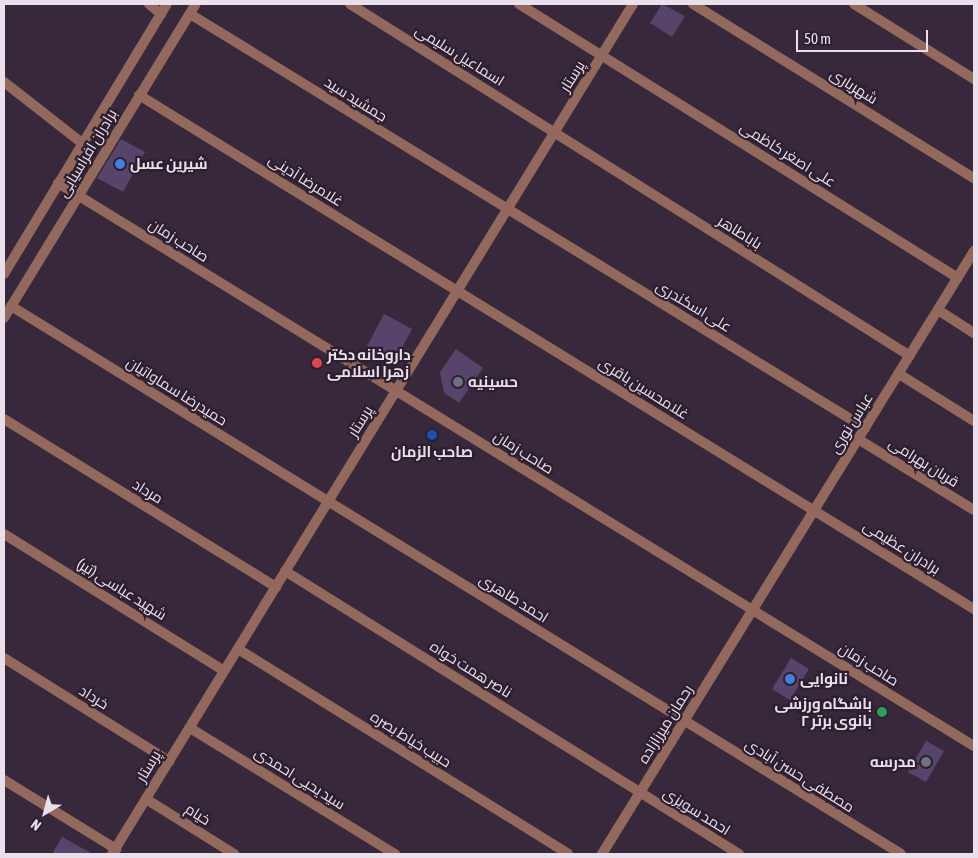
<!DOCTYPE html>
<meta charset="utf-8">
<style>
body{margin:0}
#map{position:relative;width:978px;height:858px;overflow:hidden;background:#37293b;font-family:"Asap Condensed",Cairo,sans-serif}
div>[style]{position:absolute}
.building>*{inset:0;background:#57446a}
.minor>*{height:10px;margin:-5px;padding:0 5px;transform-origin:5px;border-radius:5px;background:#92695c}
.tertiary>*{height:10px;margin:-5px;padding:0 5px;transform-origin:5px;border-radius:5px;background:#92695c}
.dots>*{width:14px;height:14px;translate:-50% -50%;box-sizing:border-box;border:2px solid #2d1f30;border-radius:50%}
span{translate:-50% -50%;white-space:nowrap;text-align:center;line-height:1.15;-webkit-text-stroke:4.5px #2d1f30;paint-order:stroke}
.street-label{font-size:15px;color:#eae0ec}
.poi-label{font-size:15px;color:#eae0ec;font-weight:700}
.left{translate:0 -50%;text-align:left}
.right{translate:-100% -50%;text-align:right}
.frame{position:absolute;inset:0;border:5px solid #eae0ec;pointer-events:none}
.north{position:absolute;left:20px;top:788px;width:50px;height:50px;-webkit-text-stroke:4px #2d1f30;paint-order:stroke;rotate:217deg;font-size:14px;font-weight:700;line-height:20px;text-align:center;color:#eae0ec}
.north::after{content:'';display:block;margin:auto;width:18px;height:22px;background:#eae0ec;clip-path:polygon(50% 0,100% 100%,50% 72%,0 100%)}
.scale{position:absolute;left:796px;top:30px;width:132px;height:22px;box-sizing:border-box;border:2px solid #eae0ec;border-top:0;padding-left:6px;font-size:15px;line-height:18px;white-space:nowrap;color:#eae0ec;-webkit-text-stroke:4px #2d1f30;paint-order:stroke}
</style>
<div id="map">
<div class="building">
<div style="clip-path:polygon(662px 4px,685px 16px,672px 37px,650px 23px)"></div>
<div style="clip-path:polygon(121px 139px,145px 152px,123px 192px,97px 178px)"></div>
<div style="clip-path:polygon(384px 314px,412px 329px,394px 363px,366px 348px)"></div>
<div style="clip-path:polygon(456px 349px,483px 368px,459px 403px,444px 393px,440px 372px)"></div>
<div style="clip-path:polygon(791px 658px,809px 669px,790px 700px,772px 689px)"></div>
<div style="clip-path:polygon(926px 741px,944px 751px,926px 782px,908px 772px)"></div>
<div style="clip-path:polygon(62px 837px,93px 854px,52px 854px)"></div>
</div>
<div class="minor">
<div style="left:350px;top:4px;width:661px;rotate:32.15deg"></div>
<div style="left:519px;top:4px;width:517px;rotate:31.97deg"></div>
<div style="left:693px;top:4px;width:331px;rotate:31.8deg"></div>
<div style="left:854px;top:4px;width:142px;rotate:32deg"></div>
<div style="left:190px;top:14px;width:792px;rotate:31.52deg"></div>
<div style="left:4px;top:82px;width:99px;rotate:38deg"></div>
<div style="left:139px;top:95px;width:981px;rotate:31.62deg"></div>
<div style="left:11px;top:306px;width:1045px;rotate:31.62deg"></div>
<div style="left:938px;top:310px;width:43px;rotate:32.6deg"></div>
<div style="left:899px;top:374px;width:89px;rotate:32.1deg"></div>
<div style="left:4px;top:419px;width:320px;rotate:31.7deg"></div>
<div style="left:858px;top:439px;width:136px;rotate:31.5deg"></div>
<div style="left:4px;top:534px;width:259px;rotate:31.9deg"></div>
<div style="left:285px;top:571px;width:535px;rotate:31.94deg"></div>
<div style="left:238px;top:649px;width:388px;rotate:31.8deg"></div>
<div style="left:4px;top:658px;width:195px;rotate:32deg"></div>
<div style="left:190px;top:728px;width:241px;rotate:31.6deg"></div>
<div style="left:4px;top:780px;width:132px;rotate:31.6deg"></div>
<div style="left:146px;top:799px;width:104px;rotate:32deg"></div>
</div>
<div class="tertiary">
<div style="left:149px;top:4px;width:16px;rotate:40deg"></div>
<div style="left:58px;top:183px;width:1075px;rotate:31.58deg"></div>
<div style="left:4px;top:274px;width:315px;rotate:-58.9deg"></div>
<div style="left:4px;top:318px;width:368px;rotate:-58.6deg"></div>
<div style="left:112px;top:854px;width:997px;rotate:-58.49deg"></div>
<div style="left:602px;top:854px;width:709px;rotate:-58.33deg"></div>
</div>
<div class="dots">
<div style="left:120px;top:164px;background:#3f7fe0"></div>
<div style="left:317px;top:363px;background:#e0444e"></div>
<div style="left:458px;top:382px;background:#6b7280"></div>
<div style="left:432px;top:435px;background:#1a4fb4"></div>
<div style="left:790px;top:679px;background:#3f7fe0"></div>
<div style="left:882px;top:712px;background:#2e9e5b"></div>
<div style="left:926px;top:762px;background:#6b7280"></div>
</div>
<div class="street-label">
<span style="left:460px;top:55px;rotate:32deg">اسماعیل سلیمی</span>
<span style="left:572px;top:76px;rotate:-58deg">پرستار</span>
<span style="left:854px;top:86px;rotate:32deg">شهریاری</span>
<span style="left:356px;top:99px;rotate:32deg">جمشید سید</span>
<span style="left:87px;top:153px;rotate:-59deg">برادران افراسیابی</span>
<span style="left:788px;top:154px;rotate:32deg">علی اصغر کاظمی</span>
<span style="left:306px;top:180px;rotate:32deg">غلامرضا آدینی</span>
<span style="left:740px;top:232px;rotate:32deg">باباطاهر</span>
<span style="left:179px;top:240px;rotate:32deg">صاحب زمان</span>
<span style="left:694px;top:306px;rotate:31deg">علی اسکندری</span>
<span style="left:644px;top:388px;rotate:32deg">غلامحسین باقری</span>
<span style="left:177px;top:391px;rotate:32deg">حمیدرضا سماواتیان</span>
<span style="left:360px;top:421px;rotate:-58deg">پرستار</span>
<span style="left:851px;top:423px;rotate:-58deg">عباس نوری</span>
<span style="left:524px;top:452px;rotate:32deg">صاحب زمان</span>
<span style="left:924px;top:462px;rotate:32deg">قربان بهرامی</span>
<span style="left:148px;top:491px;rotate:32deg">مرداد</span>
<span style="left:902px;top:547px;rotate:32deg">برادران عظیمی</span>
<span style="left:122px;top:589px;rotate:32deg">شهید عباسی (تیر)</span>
<span style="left:514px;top:598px;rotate:32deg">احمد طاهری</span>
<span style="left:869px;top:664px;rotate:32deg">صاحب زمان</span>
<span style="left:471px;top:669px;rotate:32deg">ناصر همت خواه</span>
<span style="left:94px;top:697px;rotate:32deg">خرداد</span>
<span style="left:665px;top:724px;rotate:-58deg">رحمان میرزازاده</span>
<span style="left:411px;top:739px;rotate:32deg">حبیب خیاط بصره</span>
<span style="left:148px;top:766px;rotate:-59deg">پرستار</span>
<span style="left:800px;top:775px;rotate:32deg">مصطفی حسن آبادی</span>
<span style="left:300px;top:778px;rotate:32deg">سید یحیی احمدی</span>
<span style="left:697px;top:811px;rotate:32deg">احمد سویزی</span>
<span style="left:198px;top:814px;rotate:32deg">خیام</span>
</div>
<div class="poi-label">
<span class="left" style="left:130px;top:164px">شیرین عسل</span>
<span class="left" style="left:327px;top:363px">داروخانه دکتر<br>زهرا اسلامی</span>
<span class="left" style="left:468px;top:382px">حسینیه</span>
<span style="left:432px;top:452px">صاحب الزمان</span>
<span class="left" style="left:800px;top:679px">نانوایی</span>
<span class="right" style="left:872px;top:712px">باشگاه ورزشی<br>بانوی برتر ۲</span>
<span class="right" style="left:916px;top:762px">مدرسه</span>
</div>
<div class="frame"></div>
<div class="north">N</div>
<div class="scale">50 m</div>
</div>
